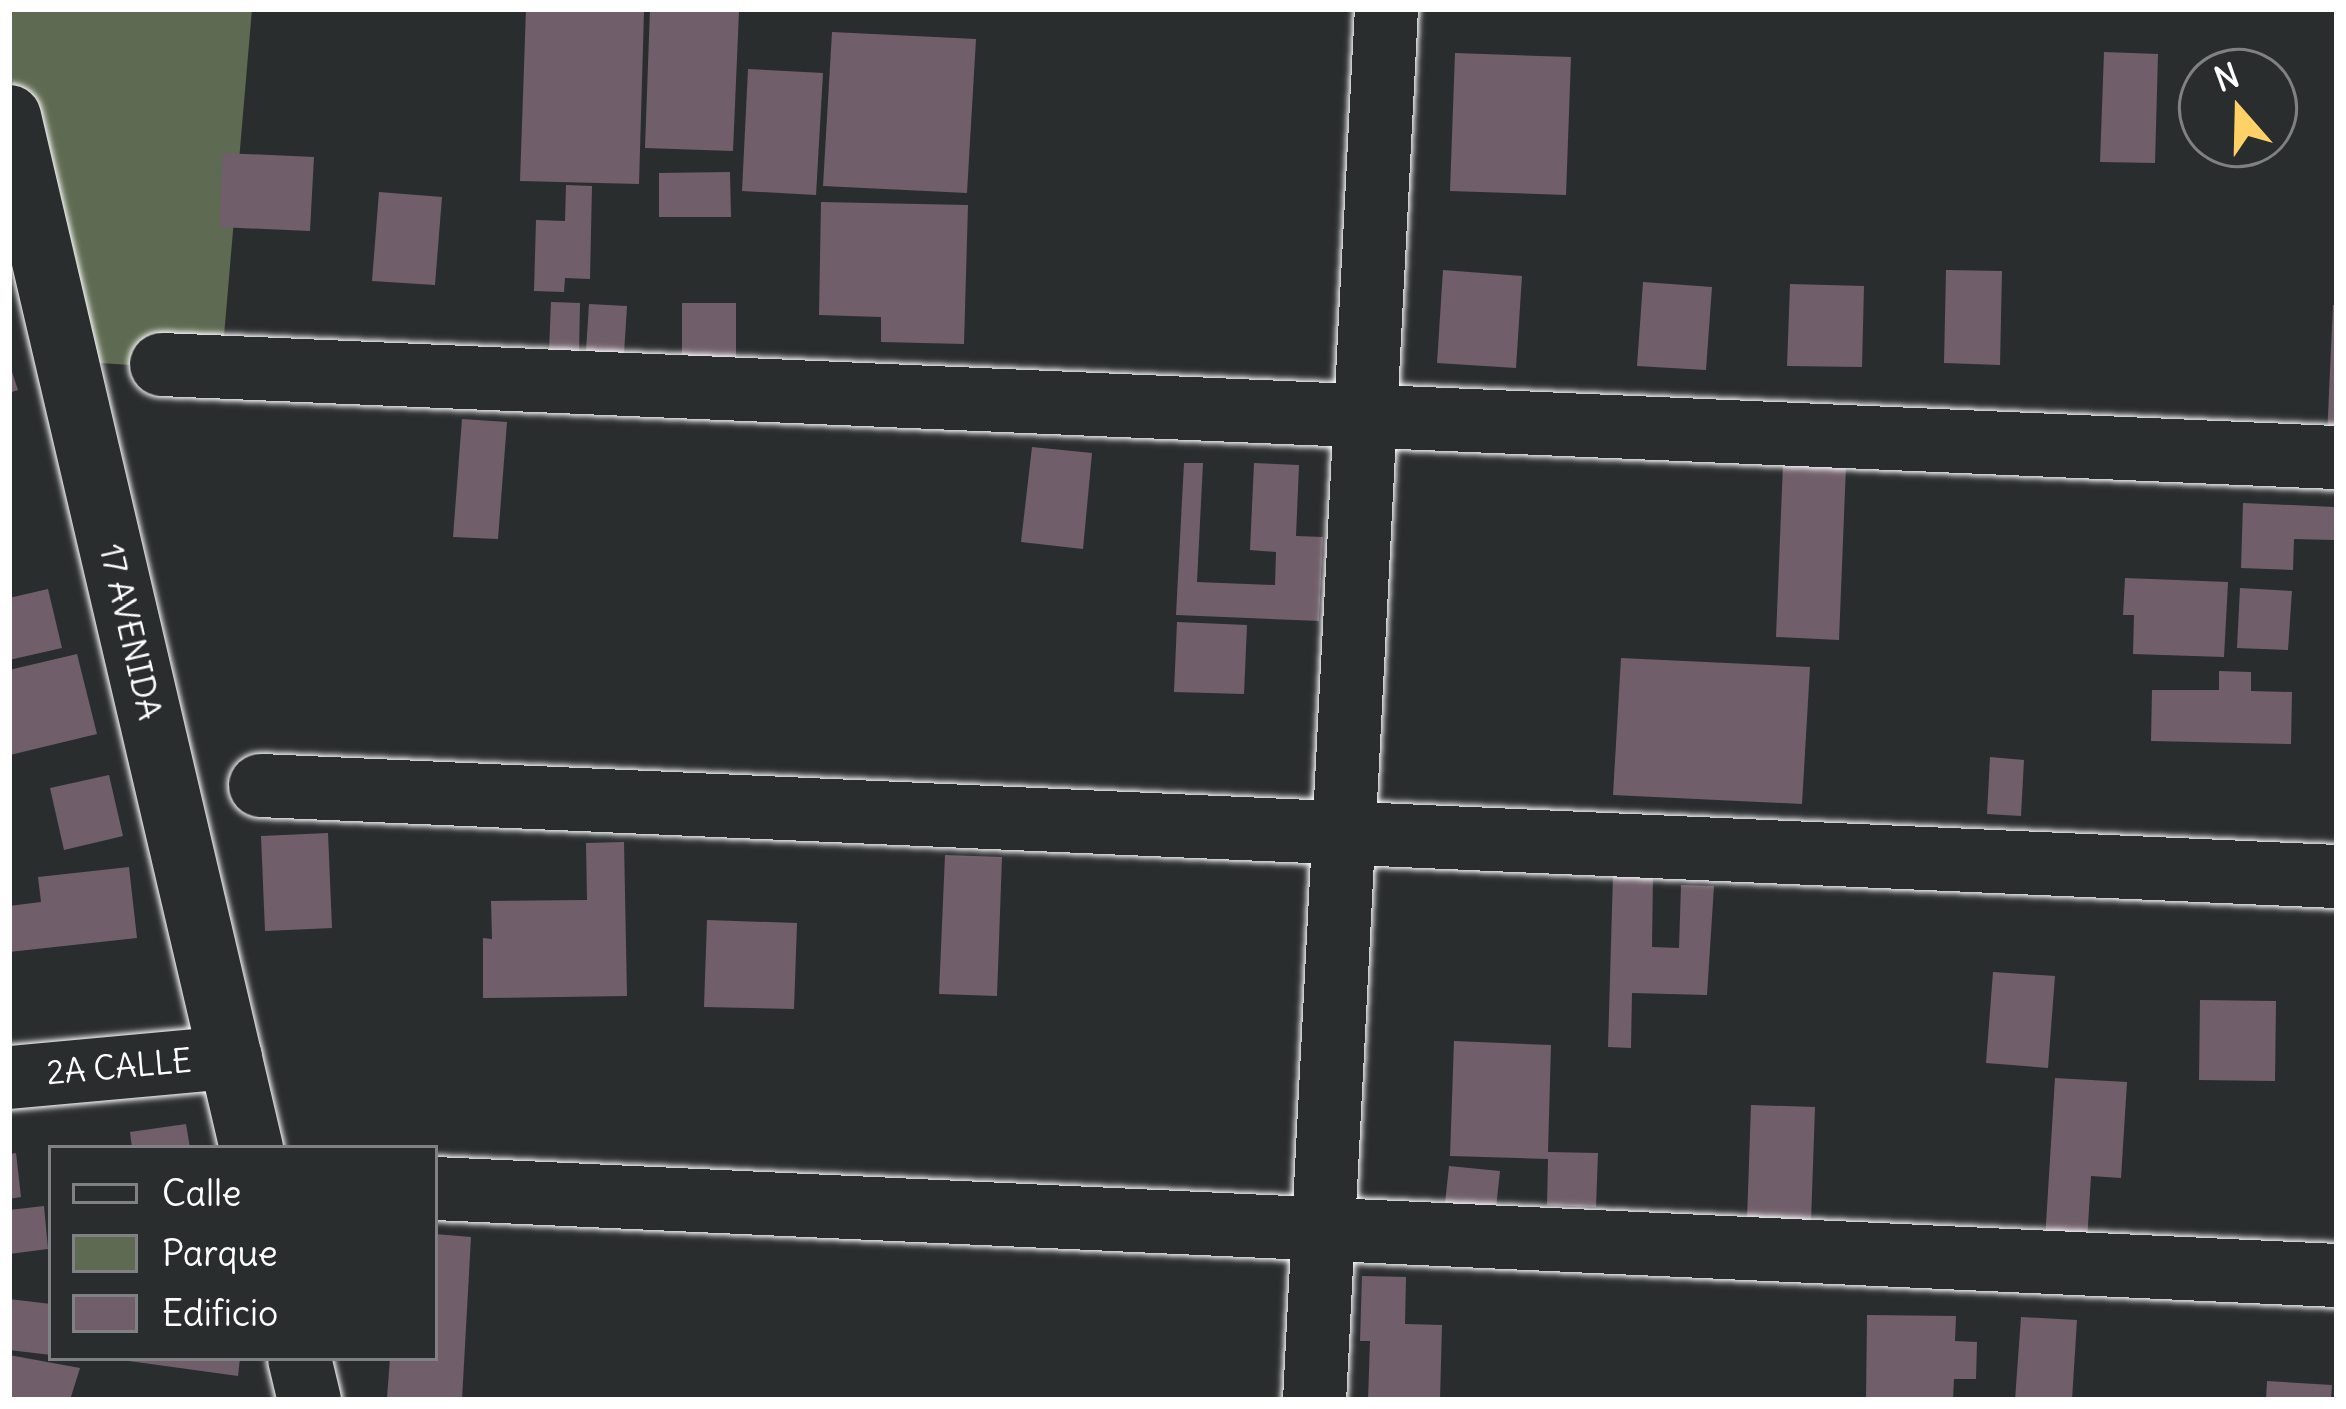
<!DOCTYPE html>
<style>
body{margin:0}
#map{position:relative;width:2346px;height:1409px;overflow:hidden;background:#2a2d2e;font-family:Delius,sans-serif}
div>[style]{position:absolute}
.green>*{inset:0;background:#5e6a51}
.building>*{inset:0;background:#705f6a}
.roads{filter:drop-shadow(0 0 3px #fff) drop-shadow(0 0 3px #fff)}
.minor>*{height:63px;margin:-31.5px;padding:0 31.5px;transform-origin:31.5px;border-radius:31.5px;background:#2a2d2e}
span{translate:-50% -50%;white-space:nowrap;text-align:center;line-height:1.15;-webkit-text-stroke:10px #2a2d2e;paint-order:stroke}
.street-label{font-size:33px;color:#fff}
.frame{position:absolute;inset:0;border:12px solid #fff;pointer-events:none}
.legend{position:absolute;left:48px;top:1145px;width:390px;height:216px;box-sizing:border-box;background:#2a2d2e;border:3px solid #7f8182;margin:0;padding:15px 21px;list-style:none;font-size:36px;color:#fff}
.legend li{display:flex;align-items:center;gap:24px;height:60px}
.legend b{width:60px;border:3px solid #7f8182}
.north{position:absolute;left:2178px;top:48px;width:120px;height:120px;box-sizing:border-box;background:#2a2d2e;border:3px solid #7f8182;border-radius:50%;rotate:340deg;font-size:33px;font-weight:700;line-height:48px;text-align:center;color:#fff}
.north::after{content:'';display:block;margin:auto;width:42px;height:54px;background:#ffd166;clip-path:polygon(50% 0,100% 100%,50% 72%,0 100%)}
</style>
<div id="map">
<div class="green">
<div style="clip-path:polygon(9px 9px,252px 9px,221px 371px,85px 362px,9px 68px)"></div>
</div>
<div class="building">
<div style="clip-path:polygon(526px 9px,644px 12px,639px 184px,520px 181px)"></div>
<div style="clip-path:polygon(650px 9px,739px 11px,733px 151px,645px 148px)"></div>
<div style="clip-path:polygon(832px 32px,976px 39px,967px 193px,823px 186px)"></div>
<div style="clip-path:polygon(2104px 52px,2158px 54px,2155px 163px,2100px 162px)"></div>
<div style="clip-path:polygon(1455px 53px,1571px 57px,1566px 195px,1450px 191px)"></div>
<div style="clip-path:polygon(748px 69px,823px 73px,816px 195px,742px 191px)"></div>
<div style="clip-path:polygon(223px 153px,314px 157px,310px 231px,219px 227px)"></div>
<div style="clip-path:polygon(730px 172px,731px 217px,659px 217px,659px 173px)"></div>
<div style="clip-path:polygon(566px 185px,592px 186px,590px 279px,565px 278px,564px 292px,534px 291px,536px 220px,565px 221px)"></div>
<div style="clip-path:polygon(379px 192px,442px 197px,435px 285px,372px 281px)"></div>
<div style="clip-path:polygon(821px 202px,968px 205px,964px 344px,881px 342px,881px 317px,819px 315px)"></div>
<div style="clip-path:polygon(1443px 270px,1522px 276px,1516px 368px,1437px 363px)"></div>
<div style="clip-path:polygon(1946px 270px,2002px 271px,2000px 365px,1944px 363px)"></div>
<div style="clip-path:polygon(1643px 282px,1712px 287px,1706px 370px,1637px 366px)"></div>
<div style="clip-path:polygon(1790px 284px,1864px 286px,1862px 367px,1787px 366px)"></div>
<div style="clip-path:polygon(551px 302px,580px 303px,579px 352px,549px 351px)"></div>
<div style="clip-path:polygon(682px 303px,736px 303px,736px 363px,682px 364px)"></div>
<div style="clip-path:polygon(589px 304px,627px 306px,624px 354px,586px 351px)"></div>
<div style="clip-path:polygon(2333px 305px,2337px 305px,2337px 437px,2327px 437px)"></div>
<div style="clip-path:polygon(9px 363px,18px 390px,9px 393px)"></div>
<div style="clip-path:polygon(462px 419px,507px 422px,498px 539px,453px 537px)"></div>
<div style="clip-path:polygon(1032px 447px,1092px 453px,1083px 549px,1021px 542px)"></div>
<div style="clip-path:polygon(1184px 463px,1203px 463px,1197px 582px,1275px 585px,1276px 552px,1250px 550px,1254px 463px,1299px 465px,1296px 536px,1323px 537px,1319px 621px,1176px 615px)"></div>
<div style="clip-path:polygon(1783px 464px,1846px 466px,1839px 640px,1776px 637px)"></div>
<div style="clip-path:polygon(2243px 503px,2335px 507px,2334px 540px,2294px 539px,2293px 570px,2241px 568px)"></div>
<div style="clip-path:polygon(2125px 578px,2228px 582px,2224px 657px,2133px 654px,2134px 615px,2123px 615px)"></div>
<div style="clip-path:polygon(2240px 588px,2292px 591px,2288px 650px,2237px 648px)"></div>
<div style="clip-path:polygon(48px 589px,62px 648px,9px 660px,9px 598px)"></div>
<div style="clip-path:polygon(1177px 622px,1247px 625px,1244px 694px,1174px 692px)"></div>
<div style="clip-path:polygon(77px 654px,97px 734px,10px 755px,9px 670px)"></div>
<div style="clip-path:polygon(1621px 658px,1810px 667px,1802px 804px,1613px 795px)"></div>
<div style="clip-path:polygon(2219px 671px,2251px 672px,2251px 691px,2292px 692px,2291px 744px,2151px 741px,2152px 690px,2219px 690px)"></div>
<div style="clip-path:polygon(1990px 757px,2024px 760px,2021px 816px,1987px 814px)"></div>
<div style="clip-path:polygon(109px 775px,123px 836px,64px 850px,50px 788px)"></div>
<div style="clip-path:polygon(328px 833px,332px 928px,265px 931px,261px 836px)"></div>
<div style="clip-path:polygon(624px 842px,627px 996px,483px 998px,483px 938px,492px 939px,491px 901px,587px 900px,586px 843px)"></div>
<div style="clip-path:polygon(945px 855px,1002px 857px,997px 996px,939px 994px)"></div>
<div style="clip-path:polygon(129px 867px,137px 938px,9px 952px,9px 906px,41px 902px,38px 877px)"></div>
<div style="clip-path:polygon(1613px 875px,1653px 876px,1652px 947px,1679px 948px,1681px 885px,1714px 886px,1707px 995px,1632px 993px,1631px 1048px,1608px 1047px)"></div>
<div style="clip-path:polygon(707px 920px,797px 923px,794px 1009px,704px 1007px)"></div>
<div style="clip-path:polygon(1993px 972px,2055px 976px,2048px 1068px,1986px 1063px)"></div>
<div style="clip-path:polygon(2200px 1000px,2276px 1001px,2275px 1081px,2199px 1080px)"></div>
<div style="clip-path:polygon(1454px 1041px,1551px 1045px,1548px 1152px,1598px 1153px,1596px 1207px,1547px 1205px,1548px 1159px,1450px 1156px)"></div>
<div style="clip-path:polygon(2055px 1078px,2127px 1082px,2121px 1178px,2091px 1176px,2087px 1242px,2045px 1240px)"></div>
<div style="clip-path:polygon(1751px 1105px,1815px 1107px,1811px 1222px,1747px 1220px)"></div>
<div style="clip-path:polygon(186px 1124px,190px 1148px,132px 1148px,130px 1132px)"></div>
<div style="clip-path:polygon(16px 1153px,21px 1197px,9px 1199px,9px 1154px)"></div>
<div style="clip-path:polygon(1449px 1166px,1500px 1171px,1496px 1208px,1445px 1204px)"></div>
<div style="clip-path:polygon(44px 1206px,48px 1249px,9px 1254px,9px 1210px)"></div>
<div style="clip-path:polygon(435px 1234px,471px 1237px,462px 1400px,387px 1398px,390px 1358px,435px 1358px)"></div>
<div style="clip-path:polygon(1362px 1276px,1406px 1277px,1405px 1324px,1442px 1325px,1440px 1400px,1368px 1400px,1370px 1341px,1360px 1341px)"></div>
<div style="clip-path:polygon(9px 1299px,51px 1304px,51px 1355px,9px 1350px)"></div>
<div style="clip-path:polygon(1867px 1315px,1956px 1316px,1955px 1341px,1977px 1342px,1976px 1379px,1954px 1379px,1953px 1400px,1866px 1400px)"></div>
<div style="clip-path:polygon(2021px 1317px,2077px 1320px,2072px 1400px,2015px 1400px)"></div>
<div style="clip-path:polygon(9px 1355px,80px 1368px,70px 1400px,9px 1400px)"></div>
<div style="clip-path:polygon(107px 1358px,240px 1358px,238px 1376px)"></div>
<div style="clip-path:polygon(2267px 1381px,2332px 1385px,2331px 1400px,2266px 1400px)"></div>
</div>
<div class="roads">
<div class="minor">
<div style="left:9px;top:116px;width:1060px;rotate:76.8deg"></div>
<div style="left:161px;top:364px;width:2178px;rotate:2.45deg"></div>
<div style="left:260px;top:785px;width:2079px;rotate:2.51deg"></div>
<div style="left:9px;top:1077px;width:222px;rotate:-5.2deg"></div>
<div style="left:435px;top:1188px;width:1904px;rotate:2.62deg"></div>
<div style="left:299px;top:1358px;width:43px;rotate:76.6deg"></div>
<div style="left:1314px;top:1400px;width:1393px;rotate:-87.04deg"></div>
</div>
</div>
<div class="street-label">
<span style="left:130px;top:632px;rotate:77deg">17 AVENIDA</span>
<span style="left:119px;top:1067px;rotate:-5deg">2A CALLE</span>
</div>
<div class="frame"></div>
<ul class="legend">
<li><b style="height:15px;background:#2a2d2e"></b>Calle</li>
<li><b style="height:33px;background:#5e6a51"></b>Parque</li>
<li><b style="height:33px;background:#705f6a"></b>Edificio</li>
</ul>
<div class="north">N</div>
</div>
